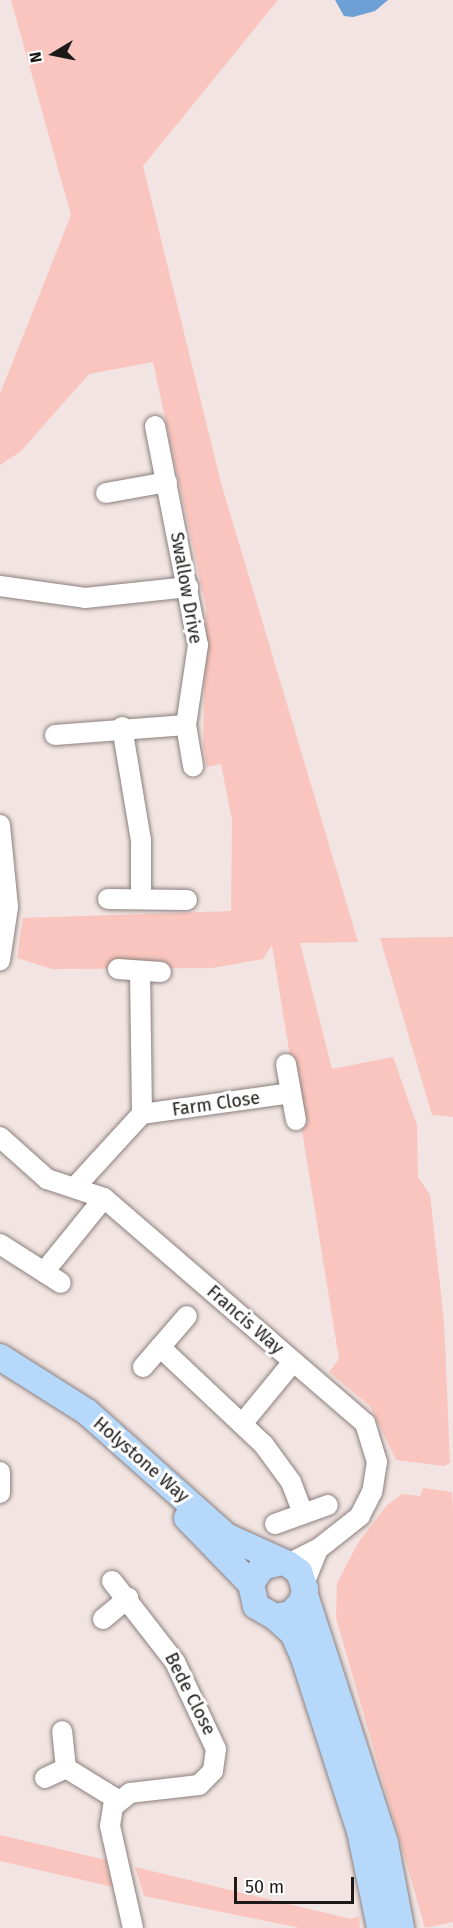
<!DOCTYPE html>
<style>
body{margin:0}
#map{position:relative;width:453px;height:1928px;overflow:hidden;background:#f1e4e2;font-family:"Fira Sans",sans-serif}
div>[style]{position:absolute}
.green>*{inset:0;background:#fac5be}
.water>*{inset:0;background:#6c9fd3}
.roads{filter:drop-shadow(0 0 2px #8c807f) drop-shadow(0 0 2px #8c807f)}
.minor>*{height:20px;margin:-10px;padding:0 10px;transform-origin:10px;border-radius:10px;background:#fff}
.major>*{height:26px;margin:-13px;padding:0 13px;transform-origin:13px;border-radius:13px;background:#b5d8fb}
span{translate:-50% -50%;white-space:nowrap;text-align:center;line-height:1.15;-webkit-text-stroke:6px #fff;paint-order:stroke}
.street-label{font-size:18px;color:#1d1918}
.north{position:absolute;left:24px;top:24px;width:60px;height:60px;-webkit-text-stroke:4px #fff;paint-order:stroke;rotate:260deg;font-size:16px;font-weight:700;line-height:24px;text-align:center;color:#1d1918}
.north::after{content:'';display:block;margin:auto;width:21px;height:27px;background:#1d1918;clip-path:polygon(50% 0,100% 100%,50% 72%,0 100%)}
.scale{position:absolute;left:234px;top:1877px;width:120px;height:27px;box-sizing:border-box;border:3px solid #1d1918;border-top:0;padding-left:8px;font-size:18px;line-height:21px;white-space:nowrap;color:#1d1918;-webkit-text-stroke:4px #fff;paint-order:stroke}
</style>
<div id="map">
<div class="green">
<div style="clip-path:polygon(11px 0,278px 0,143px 166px,221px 483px,358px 942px,300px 943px,332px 1069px,393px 1057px,417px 1125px,418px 1177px,430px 1195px,444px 1321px,450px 1463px,444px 1466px,396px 1460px,370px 1406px,329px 1372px,339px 1359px,272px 945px,263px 959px,212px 968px,52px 969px,17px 958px,23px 918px,231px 911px,232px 820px,221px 764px,207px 767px,203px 745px,206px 607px,153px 362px,89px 374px,20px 452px,0 465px,0 394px,71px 215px)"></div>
<div style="clip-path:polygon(453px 937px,453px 1117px,432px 1115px,380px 938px)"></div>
<div style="clip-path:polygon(423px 1488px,452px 1492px,453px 1510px,453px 1922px,425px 1928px,336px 1618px,337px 1583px,358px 1543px,387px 1505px,402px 1494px,420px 1496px)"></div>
<div style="clip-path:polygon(0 1835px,106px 1860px,113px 1887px,0 1861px)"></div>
<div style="clip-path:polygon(135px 1867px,351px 1919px,359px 1916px,360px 1928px,300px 1928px,144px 1896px)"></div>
</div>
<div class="water">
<div style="clip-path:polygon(335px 0,388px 0,375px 11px,353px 17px,344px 16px)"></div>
</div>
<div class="roads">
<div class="minor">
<div style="left:155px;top:426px;width:223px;rotate:78.9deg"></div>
<div style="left:198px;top:645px;width:81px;rotate:98.5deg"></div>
<div style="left:186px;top:725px;width:42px;rotate:80.3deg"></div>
<div style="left:106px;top:493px;width:62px;rotate:-10.2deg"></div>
<div style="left:0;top:586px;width:86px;rotate:8deg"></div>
<div style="left:85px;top:598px;width:104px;rotate:-6.1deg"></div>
<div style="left:122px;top:727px;width:115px;rotate:80.5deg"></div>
<div style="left:141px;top:840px;width:59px;rotate:90deg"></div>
<div style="left:55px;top:735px;width:131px;rotate:-4.4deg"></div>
<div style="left:0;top:825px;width:82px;rotate:84.4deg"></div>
<div style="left:8px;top:907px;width:54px;rotate:98.6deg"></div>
<div style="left:108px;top:899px;width:79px;rotate:0.7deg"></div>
<div style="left:118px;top:969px;width:43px;rotate:4deg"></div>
<div style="left:140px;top:971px;width:143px;rotate:89.2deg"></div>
<div style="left:286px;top:1064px;width:57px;rotate:79.9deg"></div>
<div style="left:0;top:1137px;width:63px;rotate:41.8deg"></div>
<div style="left:47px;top:1179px;width:60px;rotate:18.4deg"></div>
<div style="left:104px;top:1198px;width:345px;rotate:40.8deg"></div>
<div style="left:365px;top:1423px;width:41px;rotate:72.9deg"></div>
<div style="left:377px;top:1462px;width:30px;rotate:99deg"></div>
<div style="left:372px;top:1492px;width:27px;rotate:117deg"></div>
<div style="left:360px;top:1516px;width:53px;rotate:141.8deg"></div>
<div style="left:75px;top:1187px;width:99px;rotate:-47.5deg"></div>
<div style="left:142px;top:1114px;width:150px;rotate:-8deg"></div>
<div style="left:0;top:1244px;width:72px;rotate:32.6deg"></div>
<div style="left:44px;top:1272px;width:95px;rotate:-51deg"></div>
<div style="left:160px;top:1347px;width:143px;rotate:43.3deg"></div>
<div style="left:264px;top:1445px;width:46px;rotate:53.9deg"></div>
<div style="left:291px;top:1482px;width:34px;rotate:69deg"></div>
<div style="left:143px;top:1367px;width:67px;rotate:-49.2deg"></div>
<div style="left:242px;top:1424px;width:80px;rotate:-50.6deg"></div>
<div style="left:0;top:1472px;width:21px;rotate:90deg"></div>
<div style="left:275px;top:1524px;width:56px;rotate:-19.7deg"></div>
<div style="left:288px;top:1564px;width:34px;rotate:-27deg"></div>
<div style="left:318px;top:1549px;width:38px;rotate:112deg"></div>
<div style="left:112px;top:1581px;width:103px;rotate:52.1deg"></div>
<div style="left:175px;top:1662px;width:96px;rotate:64.8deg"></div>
<div style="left:216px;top:1749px;width:22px;rotate:98deg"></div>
<div style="left:213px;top:1771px;width:20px;rotate:135deg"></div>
<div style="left:199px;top:1785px;width:69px;rotate:173.4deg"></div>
<div style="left:130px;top:1793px;width:22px;rotate:141deg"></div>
<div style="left:113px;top:1807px;width:19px;rotate:99deg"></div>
<div style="left:110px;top:1826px;width:105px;rotate:77.3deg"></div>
<div style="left:103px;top:1619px;width:33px;rotate:-40deg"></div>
<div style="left:66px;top:1768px;width:61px;rotate:31.6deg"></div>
<div style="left:45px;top:1778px;width:23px;rotate:-25deg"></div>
<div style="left:66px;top:1768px;width:37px;rotate:-96deg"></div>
</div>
<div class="major">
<div style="left:0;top:1357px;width:103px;rotate:32.3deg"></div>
<div style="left:87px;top:1412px;width:186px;rotate:41.7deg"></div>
<div style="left:226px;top:1536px;width:68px;rotate:24.3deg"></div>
<div style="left:288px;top:1564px;width:14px;rotate:36deg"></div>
<div style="left:299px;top:1572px;width:18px;rotate:71deg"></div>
<div style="left:305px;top:1589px;width:13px;rotate:103deg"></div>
<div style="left:302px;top:1602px;width:16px;rotate:133deg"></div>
<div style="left:291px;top:1614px;width:16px;rotate:169deg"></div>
<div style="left:275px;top:1617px;width:22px;rotate:-150deg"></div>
<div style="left:256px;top:1606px;width:23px;rotate:-103deg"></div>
<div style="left:251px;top:1584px;width:20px;rotate:-57deg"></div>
<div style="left:262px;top:1567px;width:21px;rotate:-14deg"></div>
<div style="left:187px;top:1518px;width:92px;rotate:45.9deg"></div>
<div style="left:305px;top:1595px;width:261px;rotate:72.1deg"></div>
<div style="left:385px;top:1843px;width:86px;rotate:79.3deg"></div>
<div style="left:275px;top:1617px;width:24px;rotate:42deg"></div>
<div style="left:293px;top:1633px;width:24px;rotate:66deg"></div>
<div style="left:303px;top:1655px;width:185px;rotate:72.1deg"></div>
<div style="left:360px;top:1831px;width:99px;rotate:78.3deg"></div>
</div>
</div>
<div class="street-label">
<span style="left:186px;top:588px;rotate:80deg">Swallow Drive</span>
<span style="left:216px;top:1104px;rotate:-8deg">Farm Close</span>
<span style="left:245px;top:1320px;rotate:41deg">Francis Way</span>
<span style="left:141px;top:1460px;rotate:41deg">Holystone Way</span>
<span style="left:190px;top:1694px;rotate:63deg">Bede Close</span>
</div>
<div class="north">N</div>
<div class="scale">50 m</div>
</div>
